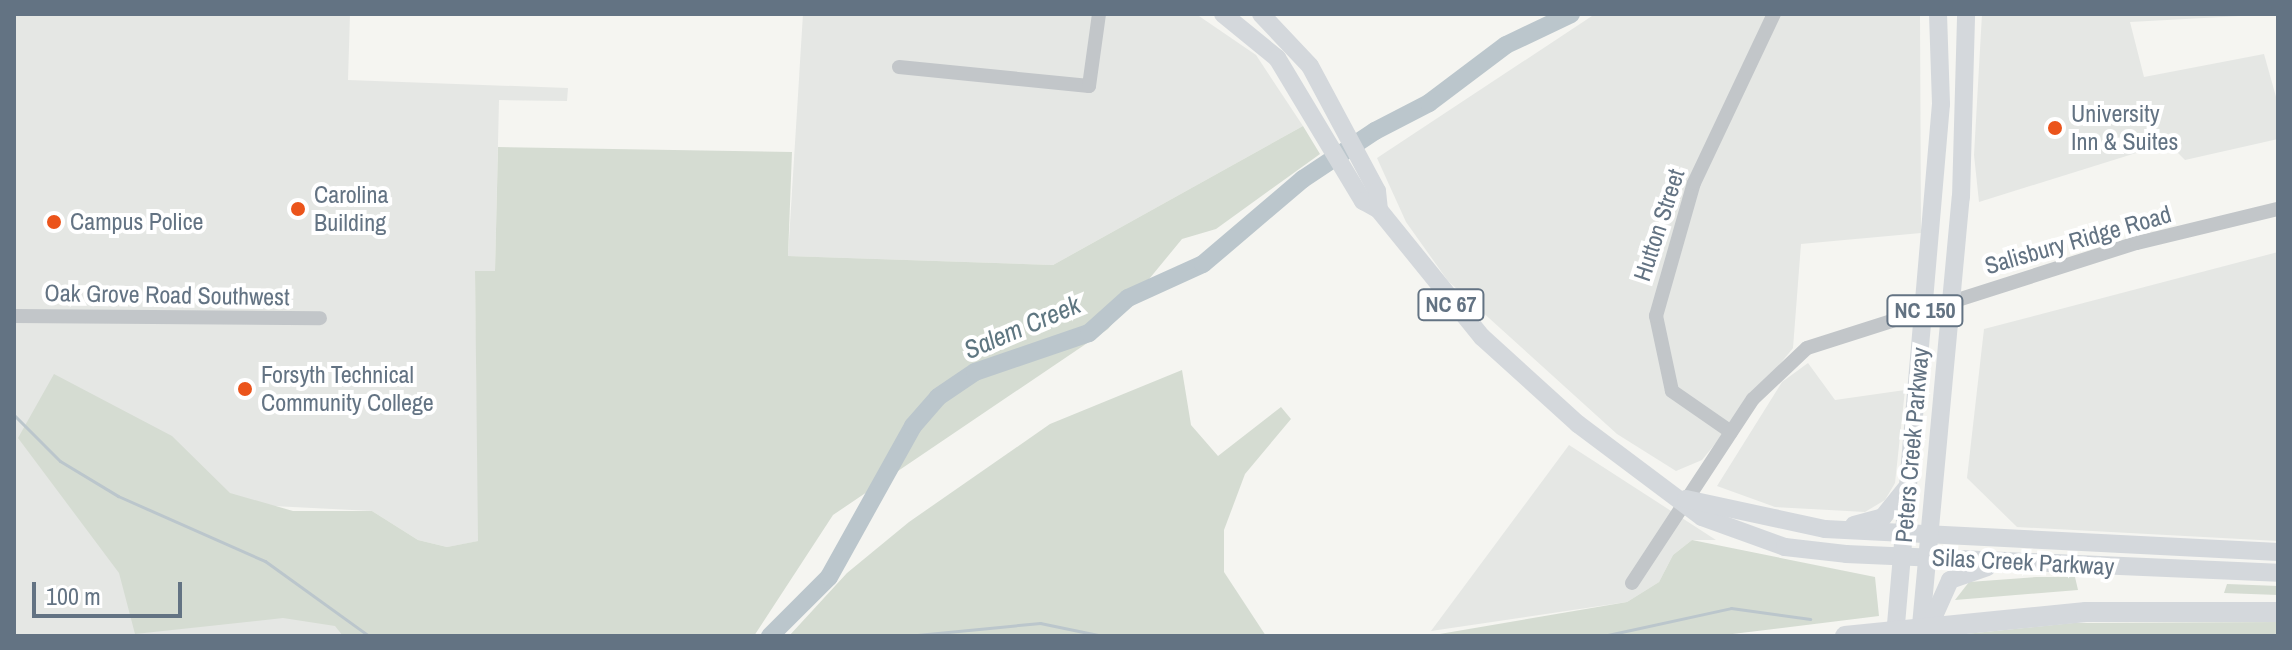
<!DOCTYPE html>
<style>
body{margin:0}
#map{position:relative;width:2292px;height:650px;overflow:hidden;background:#f5f5f1;font-family:"Archivo Narrow",sans-serif}
div>[style]{position:absolute}
.built>*{inset:0;background:#e5e7e4}
.green>*{inset:0;background:#d5dcd2}
.stream>*{height:3px;margin:-1.5px;padding:0 1.5px;transform-origin:1.5px;border-radius:1.5px;background:#bbc6cc}
.river>*{height:18px;margin:-9px;padding:0 9px;transform-origin:9px;border-radius:9px;background:#bbc6cc}
.minor>*{height:14px;margin:-7px;padding:0 7px;transform-origin:7px;border-radius:7px;background:#c2c6c9}
.major>*{height:18px;margin:-9px;padding:0 9px;transform-origin:9px;border-radius:9px;background:#d4d8dc}
.highway>*{height:20px;margin:-10px;padding:0 10px;transform-origin:10px;border-radius:10px;background:#d4d8dc}
.dots>*{width:22px;height:22px;translate:-50% -50%;box-sizing:border-box;border:4px solid #fff;border-radius:50%}
span{translate:-50% -50%;white-space:nowrap;text-align:center;line-height:1.15;-webkit-text-stroke:8px #fff;paint-order:stroke}
.shield-label span{padding:2px 6px;background:#fff;border:2px solid;border-radius:6px;-webkit-text-stroke-width:0}
.shield-label{font-size:22px;color:#637383;font-weight:700}
.poi-label{font-size:24px;color:#637383}
.left{translate:0 -50%;text-align:left}
.street-label{font-size:24px;color:#637383}
.water-label{font-size:26px;color:#5e7681;font-style:italic}
.frame{position:absolute;inset:0;border:16px solid #637383;pointer-events:none}
.scale{position:absolute;left:32px;top:582px;width:150px;height:36px;box-sizing:border-box;border:4px solid #637383;border-top:0;padding-left:10px;font-size:24px;line-height:28px;white-space:nowrap;color:#637383;-webkit-text-stroke:6px #fff;paint-order:stroke}
</style>
<div id="map">
<div class="built">
<div style="clip-path:polygon(14px 14px,350px 14px,348px 80px,568px 88px,567px 101px,499px 100px,495px 271px,475px 271px,479px 541px,447px 547px,418px 540px,372px 511px,273px 506px,439px 636px,14px 636px)"></div>
<div style="clip-path:polygon(803px 14px,1196px 14px,1256px 55px,1303px 126px,1053px 265px,788px 256px)"></div>
<div style="clip-path:polygon(1595px 14px,1920px 14px,1921px 233px,1801px 244px,1793px 348px,1702px 460px,1676px 471px,1617px 434px,1448px 281px,1406px 222px,1377px 158px)"></div>
<div style="clip-path:polygon(1982px 14px,2278px 14px,2130px 22px,2144px 77px,2264px 54px,2278px 104px,2278px 139px,2185px 160px,2168px 143px,1979px 202px,1974px 155px)"></div>
<div style="clip-path:polygon(2278px 252px,2278px 541px,2017px 527px,1967px 478px,1984px 329px)"></div>
<div style="clip-path:polygon(1808px 363px,1835px 400px,1905px 390px,1895px 483px,1885px 500px,1865px 512px,1775px 507px,1717px 486px,1782px 382px)"></div>
<div style="clip-path:polygon(1569px 445px,1716px 540px,1692px 540px,1673px 555px,1659px 582px,1627px 602px,1431px 631px)"></div>
</div>
<div class="green">
<div style="clip-path:polygon(1303px 126px,1320px 154px,1216px 229px,1182px 239px,1108px 329px,833px 515px,754px 636px,343px 636px,335px 626px,283px 618px,135px 634px,119px 573px,18px 438px,54px 374px,172px 436px,230px 493px,293px 511px,372px 511px,418px 540px,447px 547px,478px 541px,475px 271px,495px 271px,498px 147px,792px 152px,788px 256px,1053px 265px)"></div>
<div style="clip-path:polygon(1182px 370px,1191px 425px,1218px 456px,1281px 407px,1291px 419px,1245px 474px,1224px 530px,1224px 572px,1266px 636px,789px 636px,847px 573px,909px 522px,1050px 424px)"></div>
<div style="clip-path:polygon(1692px 540px,1875px 577px,1879px 616px,1716px 636px,1428px 636px,1627px 602px,1659px 582px,1673px 555px)"></div>
<div style="clip-path:polygon(2036px 577px,2075px 577px,2078px 590px,1955px 600px,1969px 582px)"></div>
<div style="clip-path:polygon(2227px 584px,2278px 586px,2278px 595px,2224px 593px)"></div>
<div style="clip-path:polygon(2278px 622px,2278px 634px,1945px 636px,2073px 623px)"></div>
</div>
<div class="stream">
<div style="left:14px;top:415px;width:65px;rotate:45deg"></div>
<div style="left:60px;top:461px;width:68px;rotate:31.1deg"></div>
<div style="left:118px;top:496px;width:161px;rotate:23.9deg"></div>
<div style="left:265px;top:561px;width:128px;rotate:35.8deg"></div>
<div style="left:907px;top:636px;width:134px;rotate:-5.6deg"></div>
<div style="left:1040px;top:623px;width:64px;rotate:11.7deg"></div>
<div style="left:1603px;top:636px;width:131px;rotate:-12.3deg"></div>
<div style="left:1731px;top:608px;width:80px;rotate:7.9deg"></div>
</div>
<div class="river">
<div style="left:770px;top:636px;width:83px;rotate:-45deg"></div>
<div style="left:829px;top:577px;width:173px;rotate:-60.9deg"></div>
<div style="left:913px;top:426px;width:38px;rotate:-49deg"></div>
<div style="left:938px;top:397px;width:45px;rotate:-34deg"></div>
<div style="left:975px;top:372px;width:120px;rotate:-18.9deg"></div>
<div style="left:1089px;top:333px;width:52px;rotate:-41.9deg"></div>
<div style="left:1128px;top:298px;width:82px;rotate:-24.4deg"></div>
<div style="left:1203px;top:264px;width:131px;rotate:-40.4deg"></div>
<div style="left:1303px;top:179px;width:87px;rotate:-33.7deg"></div>
<div style="left:1375px;top:131px;width:61px;rotate:-27.4deg"></div>
<div style="left:1429px;top:103px;width:96px;rotate:-37deg"></div>
<div style="left:1506px;top:45px;width:72px;rotate:-25.5deg"></div>
</div>
<div class="minor">
<div style="left:899px;top:67px;width:191px;rotate:5.7deg"></div>
<div style="left:1089px;top:86px;width:73px;rotate:-82.1deg"></div>
<div style="left:14px;top:316px;width:306px;rotate:0.4deg"></div>
<div style="left:1731px;top:432px;width:72px;rotate:-145.2deg"></div>
<div style="left:1672px;top:391px;width:77px;rotate:-102deg"></div>
<div style="left:1656px;top:316px;width:138px;rotate:-74.1deg"></div>
<div style="left:1694px;top:183px;width:187px;rotate:-64.7deg"></div>
<div style="left:1632px;top:583px;width:220px;rotate:-56.7deg"></div>
<div style="left:1753px;top:399px;width:74px;rotate:-43.4deg"></div>
<div style="left:1807px;top:348px;width:346px;rotate:-17.7deg"></div>
<div style="left:2137px;top:243px;width:145px;rotate:-13.6deg"></div>
</div>
<div class="major">
<div style="left:1223px;top:14px;width:70px;rotate:39.2deg"></div>
<div style="left:1277px;top:58px;width:167px;rotate:59deg"></div>
<div style="left:1363px;top:201px;width:18px;rotate:29deg"></div>
<div style="left:1379px;top:210px;width:164px;rotate:51deg"></div>
<div style="left:1482px;top:337px;width:130px;rotate:42.2deg"></div>
<div style="left:1578px;top:424px;width:155px;rotate:36.9deg"></div>
<div style="left:1702px;top:517px;width:88px;rotate:19.9deg"></div>
<div style="left:1785px;top:547px;width:61px;rotate:6.5deg"></div>
<div style="left:1846px;top:554px;width:432px;rotate:2.5deg"></div>
<div style="left:1261px;top:14px;width:71px;rotate:46.7deg"></div>
<div style="left:1310px;top:66px;width:142px;rotate:61.8deg"></div>
<div style="left:1377px;top:191px;width:19px;rotate:84deg"></div>
<div style="left:1686px;top:499px;width:142px;rotate:12.2deg"></div>
<div style="left:1825px;top:529px;width:454px;rotate:2.9deg"></div>
<div style="left:1854px;top:525px;width:30px;rotate:-15deg"></div>
<div style="left:1883px;top:517px;width:36px;rotate:-51deg"></div>
<div style="left:1895px;top:636px;width:534px;rotate:-85.06deg"></div>
<div style="left:1941px;top:104px;width:90px;rotate:-91.9deg"></div>
<div style="left:1920px;top:636px;width:441px;rotate:-84.7deg"></div>
<div style="left:1961px;top:197px;width:183px;rotate:-88.4deg"></div>
<div style="left:1925px;top:636px;width:61px;rotate:-65.9deg"></div>
<div style="left:1950px;top:580px;width:39px;rotate:-19deg"></div>
</div>
<div class="highway">
<div style="left:1845px;top:636px;width:242px;rotate:-5.7deg"></div>
<div style="left:2086px;top:612px;width:192px"></div>
</div>
<div class="dots">
<div style="left:2055px;top:128px;background:#eb541b"></div>
<div style="left:298px;top:209px;background:#eb541b"></div>
<div style="left:54px;top:222px;background:#eb541b"></div>
<div style="left:245px;top:389px;background:#eb541b"></div>
</div>
<div class="shield-label">
<span style="left:1451px;top:305px">NC 67</span>
<span style="left:1925px;top:311px">NC 150</span>
</div>
<div class="poi-label">
<span class="left" style="left:2071px;top:128px">University<br>Inn &amp; Suites</span>
<span class="left" style="left:314px;top:209px">Carolina<br>Building</span>
<span class="left" style="left:70px;top:222px">Campus Police</span>
<span class="left" style="left:261px;top:389px">Forsyth Technical<br>Community College</span>
</div>
<div class="street-label">
<span style="left:1659px;top:225px;rotate:-72deg">Hutton Street</span>
<span style="left:2078px;top:240px;rotate:-16deg">Salisbury Ridge Road</span>
<span style="left:167px;top:295px;rotate:1deg">Oak Grove Road Southwest</span>
<span style="left:1912px;top:445px;rotate:-85deg">Peters Creek Parkway</span>
<span style="left:2023px;top:562px;rotate:3deg">Silas Creek Parkway</span>
</div>
<div class="water-label">
<span style="left:1022px;top:327px;rotate:-23deg">Salem Creek</span>
</div>
<div class="frame"></div>
<div class="scale">100 m</div>
</div>
